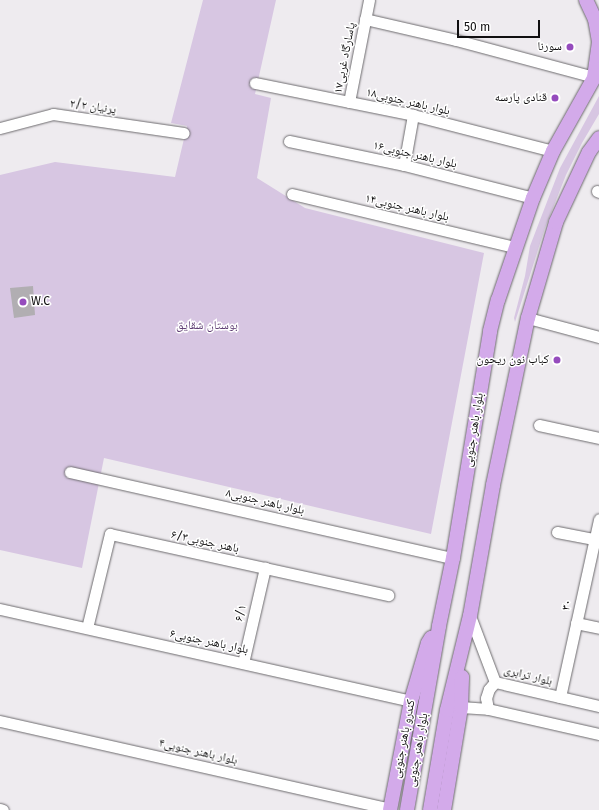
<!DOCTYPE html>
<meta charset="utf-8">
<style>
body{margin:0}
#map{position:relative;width:599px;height:810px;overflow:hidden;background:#eeebef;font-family:"Fira Sans","Noto Naskh Arabic",sans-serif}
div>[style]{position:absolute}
.green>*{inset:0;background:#d7c6e2}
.building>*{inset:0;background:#b1aeb2}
.roads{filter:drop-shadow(0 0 1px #6d6b6e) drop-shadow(0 0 1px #6d6b6e)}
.minor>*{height:11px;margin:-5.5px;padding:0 5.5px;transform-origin:5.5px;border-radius:5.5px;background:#fff}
.major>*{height:14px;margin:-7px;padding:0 7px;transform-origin:7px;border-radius:7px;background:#d3aaea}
.dots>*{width:11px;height:11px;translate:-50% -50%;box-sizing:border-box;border:2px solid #fff;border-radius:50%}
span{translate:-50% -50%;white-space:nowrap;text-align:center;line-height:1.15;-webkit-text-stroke:3px #fff;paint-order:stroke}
.poi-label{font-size:12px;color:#100f10}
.right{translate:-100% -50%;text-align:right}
.left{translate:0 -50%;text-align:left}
.street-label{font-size:12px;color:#100f10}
.park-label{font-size:12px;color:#603f74}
.scale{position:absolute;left:457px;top:20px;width:83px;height:18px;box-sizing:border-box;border:2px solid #100f10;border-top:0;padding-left:5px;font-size:12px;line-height:14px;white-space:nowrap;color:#100f10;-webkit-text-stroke:3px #fff;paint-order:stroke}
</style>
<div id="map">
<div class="green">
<div style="clip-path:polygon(203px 0,276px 0,255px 94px,271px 98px,257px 178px,305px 208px,484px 253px,431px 534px,104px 458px,82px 568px,0 550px,0 175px,55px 162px,175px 177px,187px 126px,171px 123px)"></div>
<div style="clip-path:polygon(599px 96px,599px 114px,582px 143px,566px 175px,545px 228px,515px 322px,514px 318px,525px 276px,530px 246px,560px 168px)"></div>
</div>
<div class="building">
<div style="clip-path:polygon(33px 286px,35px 315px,14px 318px,10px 288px)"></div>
</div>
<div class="roads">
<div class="minor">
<div style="left:365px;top:19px;width:93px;rotate:13deg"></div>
<div style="left:456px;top:40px;width:143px;rotate:15deg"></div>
<div style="left:255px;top:83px;width:161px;rotate:11.4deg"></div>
<div style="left:413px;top:115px;width:145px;rotate:14.4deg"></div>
<div style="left:349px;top:102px;width:104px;rotate:-78.9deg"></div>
<div style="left:0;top:128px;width:55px;rotate:-14.8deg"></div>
<div style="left:53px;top:114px;width:132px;rotate:8.3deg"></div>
<div style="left:289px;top:141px;width:117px;rotate:11.8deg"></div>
<div style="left:404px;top:165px;width:133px;rotate:14.3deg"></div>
<div style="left:404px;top:165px;width:51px;rotate:-79.8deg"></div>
<div style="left:597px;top:191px;width:2px;rotate:27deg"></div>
<div style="left:292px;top:194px;width:229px;rotate:13.4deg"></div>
<div style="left:528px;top:318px;width:73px;rotate:15deg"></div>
<div style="left:539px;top:425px;width:61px;rotate:12.2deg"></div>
<div style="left:70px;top:472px;width:393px;rotate:12.7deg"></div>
<div style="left:557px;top:532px;width:43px;rotate:10.8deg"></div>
<div style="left:0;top:609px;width:421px;rotate:12.6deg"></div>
<div style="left:470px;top:616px;width:71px;rotate:69.3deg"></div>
<div style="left:495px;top:682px;width:107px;rotate:13deg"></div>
<div style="left:576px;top:623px;width:24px;rotate:12deg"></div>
<div style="left:87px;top:628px;width:97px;rotate:-76.3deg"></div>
<div style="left:110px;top:534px;width:285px;rotate:12.4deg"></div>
<div style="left:243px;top:663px;width:98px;rotate:-77deg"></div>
<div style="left:560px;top:697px;width:182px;rotate:-77.6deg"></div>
<div style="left:461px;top:707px;width:27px;rotate:4deg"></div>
<div style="left:488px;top:709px;width:114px;rotate:12.7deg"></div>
<div style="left:488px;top:709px;width:11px;rotate:-100deg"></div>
<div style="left:486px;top:698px;width:9px;rotate:-72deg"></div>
<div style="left:489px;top:689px;width:9px;rotate:-49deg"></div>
<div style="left:0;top:721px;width:400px;rotate:12.7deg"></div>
<div style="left:0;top:809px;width:3px;rotate:18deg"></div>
</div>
<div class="major">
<div style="left:586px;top:0;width:21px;rotate:65deg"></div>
<div style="left:595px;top:19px;width:23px;rotate:80deg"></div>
<div style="left:599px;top:42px;width:36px;rotate:98deg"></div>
<div style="left:390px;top:810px;width:111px;rotate:-79.1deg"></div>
<div style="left:411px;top:701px;width:60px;rotate:-73.7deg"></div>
<div style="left:428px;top:643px;width:6px;rotate:-59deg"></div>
<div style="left:407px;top:810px;width:187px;rotate:-80.1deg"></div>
<div style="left:439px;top:626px;width:69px;rotate:-78.4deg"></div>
<div style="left:453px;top:558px;width:230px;rotate:-80.7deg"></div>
<div style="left:490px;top:331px;width:32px;rotate:-76deg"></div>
<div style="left:498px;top:300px;width:108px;rotate:-71.1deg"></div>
<div style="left:533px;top:198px;width:51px;rotate:-66.9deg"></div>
<div style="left:553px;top:151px;width:94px;rotate:-60.7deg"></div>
<div style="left:430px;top:810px;width:101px;rotate:-80.4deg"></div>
<div style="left:447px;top:710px;width:97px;rotate:-76.3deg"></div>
<div style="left:470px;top:616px;width:133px;rotate:-80deg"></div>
<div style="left:493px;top:485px;width:171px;rotate:-78.2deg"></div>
<div style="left:528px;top:318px;width:100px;rotate:-73.7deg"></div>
<div style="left:556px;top:222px;width:77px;rotate:-64.8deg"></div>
<div style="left:589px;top:152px;width:17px;rotate:-54deg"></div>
<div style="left:444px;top:810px;width:104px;rotate:-80.6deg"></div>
<div style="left:461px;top:707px;width:30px;rotate:-88deg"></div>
</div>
</div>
<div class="dots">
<div style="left:570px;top:47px;background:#954bbd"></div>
<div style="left:555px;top:98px;background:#954bbd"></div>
<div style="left:23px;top:302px;background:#954bbd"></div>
<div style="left:557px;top:360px;background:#954bbd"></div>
</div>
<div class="poi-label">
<span class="right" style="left:562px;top:47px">سورنا</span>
<span class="right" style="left:547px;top:98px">قنادی پارسه</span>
<span class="left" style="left:31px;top:302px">W.C</span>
<span class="right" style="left:549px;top:360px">کباب نون ریحون</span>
</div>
<div class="street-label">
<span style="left:345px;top:58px;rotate:-79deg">۱۷پاسارگاد غربی</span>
<span style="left:408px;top:102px;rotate:13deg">۱۸بلوار باهنر جنوبی</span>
<span style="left:93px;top:107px;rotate:8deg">پرنیان ۲/۲</span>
<span style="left:415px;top:155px;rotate:13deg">بلوار باهنر جنوبی۱۶</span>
<span style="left:407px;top:208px;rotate:13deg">بلوار باهنر جنوبی۱۴</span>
<span style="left:474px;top:430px;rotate:-81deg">بلوار باهنر جنوبی</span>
<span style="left:265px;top:502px;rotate:13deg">۸بلوار باهنر جنوبی</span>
<span style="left:205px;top:542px;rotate:12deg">۶/۳باهنر جنوبی</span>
<span style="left:567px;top:605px;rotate:-78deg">۳۰</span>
<span style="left:241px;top:613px;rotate:-77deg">۶/۱</span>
<span style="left:209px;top:642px;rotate:12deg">بلوار باهنر جنوبی۶</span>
<span style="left:528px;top:676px;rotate:14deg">بلوار ترابری</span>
<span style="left:404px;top:739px;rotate:-79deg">کندرو باهنر جنوبی</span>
<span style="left:418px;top:750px;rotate:-80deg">بلوار باهنر جنوبی</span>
<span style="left:198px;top:752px;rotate:13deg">بلوار باهنر جنوبی۴</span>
</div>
<div class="park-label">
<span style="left:207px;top:326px">بوستان شقایق</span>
</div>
<div class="scale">50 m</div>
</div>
